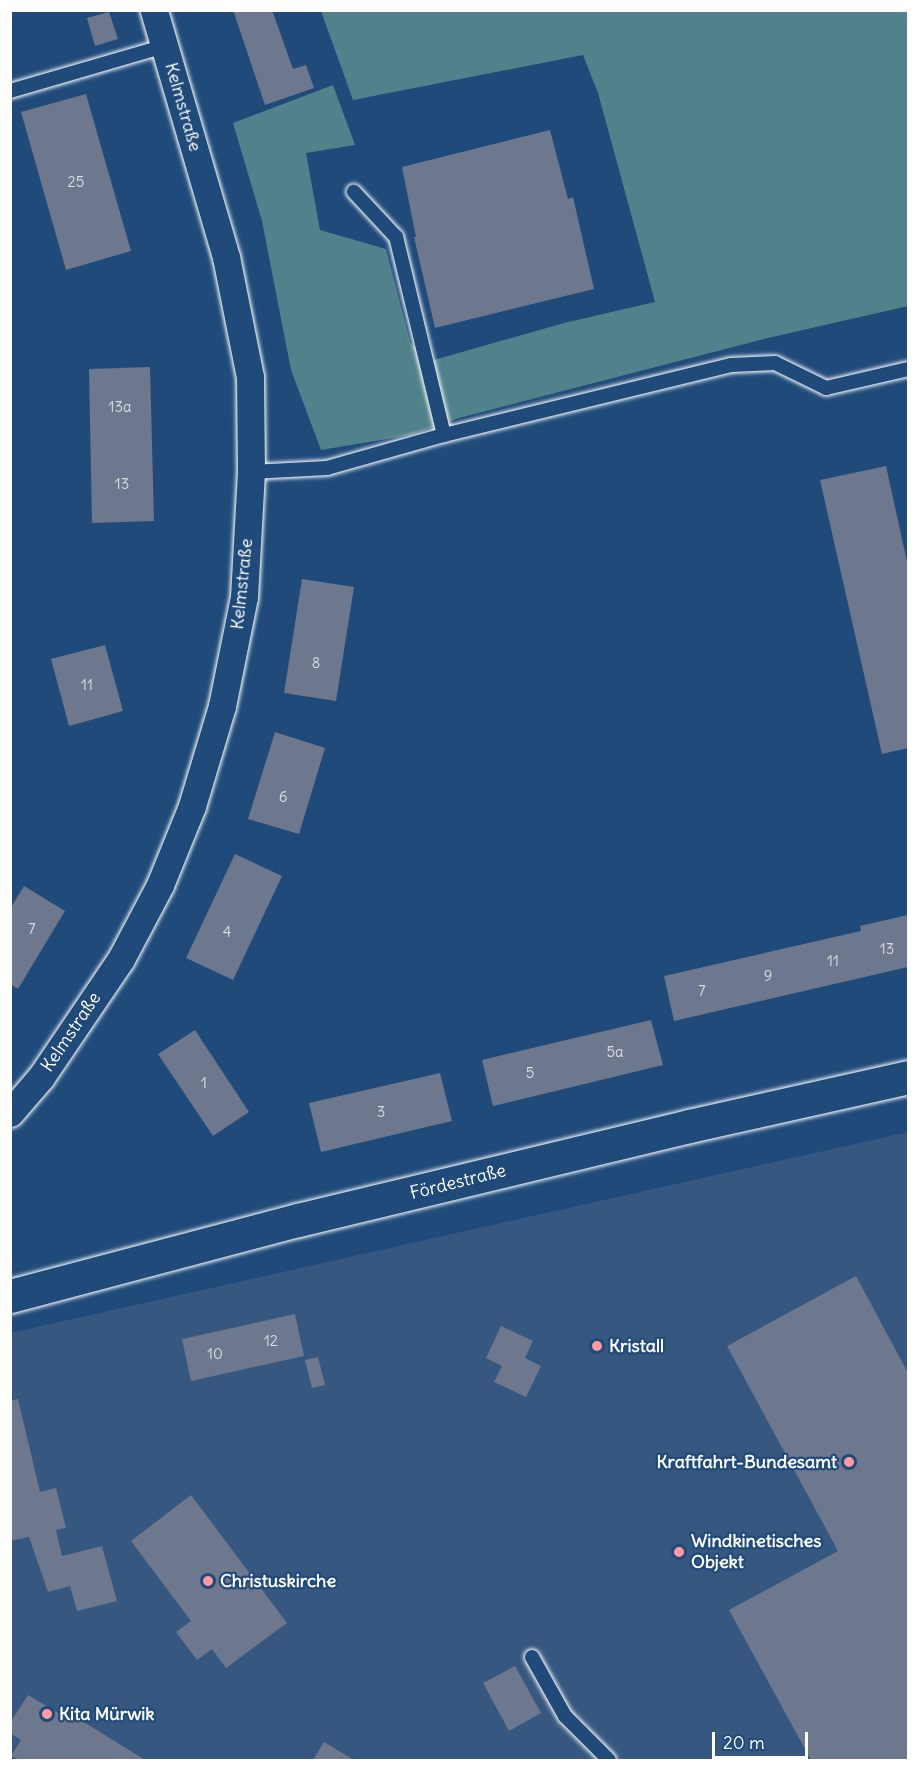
<!DOCTYPE html>
<meta charset="utf-8">
<style>
body{margin:0}
#map{position:relative;width:919px;height:1771px;overflow:hidden;background:#1f4a7a;font-family:Delius,sans-serif}
div>[style]{position:absolute}
.built>*{inset:0;background:#365880}
.green>*{inset:0;background:#51818b}
.building>*{inset:0;background:#6d778d}
.roads{filter:drop-shadow(0 0 2px #fff) drop-shadow(0 0 2px #fff)}
.service>*{height:14px;margin:-7px;padding:0 7px;transform-origin:7px;border-radius:7px;background:#1f4a7a}
.minor>*{height:27px;margin:-13.5px;padding:0 13.5px;transform-origin:13.5px;border-radius:13.5px;background:#1f4a7a}
.secondary>*{height:33px;margin:-16.5px;padding:0 16.5px;transform-origin:16.5px;border-radius:16.5px;background:#1f4a7a}
.dots>*{width:16px;height:16px;translate:-50% -50%;box-sizing:border-box;border:3px solid #1f4a7a;border-radius:50%}
span{translate:-50% -50%;white-space:nowrap;text-align:center;line-height:1.15;-webkit-text-stroke:4.5px #1f4a7a;paint-order:stroke}
.number-label{font-size:15px;color:#dadde2}
.number-label span{-webkit-text-stroke-width:0}
.street-label{font-size:18px;color:#fff}
.poi-label{font-size:18px;color:#fff;font-weight:700}
.left{translate:0 -50%;text-align:left}
.right{translate:-100% -50%;text-align:right}
.frame{position:absolute;inset:0;border:12px solid #fff;pointer-events:none}
.scale{position:absolute;left:712px;top:1732px;width:96px;height:27px;box-sizing:border-box;border:3px solid #fff;border-top:0;padding-left:8px;font-size:18px;line-height:21px;white-space:nowrap;color:#fff;-webkit-text-stroke:4px #1f4a7a;paint-order:stroke}
</style>
<div id="map">
<div class="built">
<div style="clip-path:polygon(908px 1132px,908px 1760px,11px 1760px,10px 1333px)"></div>
</div>
<div class="green">
<div style="clip-path:polygon(321px 11px,908px 11px,908px 306px,768px 338px,459px 418px,411px 435px,321px 450px,291px 370px,262px 221px,233px 123px,333px 85px,355px 145px,306px 153px,320px 230px,386px 249px,410px 342px,427px 362px,564px 323px,655px 302px,598px 93px,583px 55px,353px 100px)"></div>
</div>
<div class="building">
<div style="clip-path:polygon(233px 10px,272px 10px,293px 69px,306px 65px,314px 88px,265px 105px)"></div>
<div style="clip-path:polygon(109px 12px,118px 39px,95px 46px,87px 18px)"></div>
<div style="clip-path:polygon(86px 94px,131px 251px,66px 270px,21px 112px)"></div>
<div style="clip-path:polygon(550px 130px,568px 199px,573px 197px,594px 289px,435px 328px,414px 237px,416px 237px,402px 167px)"></div>
<div style="clip-path:polygon(150px 367px,154px 521px,92px 523px,89px 369px)"></div>
<div style="clip-path:polygon(886px 466px,908px 566px,908px 748px,882px 754px,820px 480px)"></div>
<div style="clip-path:polygon(302px 579px,354px 587px,336px 701px,284px 693px)"></div>
<div style="clip-path:polygon(105px 645px,123px 711px,69px 726px,51px 659px)"></div>
<div style="clip-path:polygon(275px 732px,325px 748px,299px 834px,248px 819px)"></div>
<div style="clip-path:polygon(235px 854px,282px 876px,233px 980px,186px 958px)"></div>
<div style="clip-path:polygon(24px 886px,65px 911px,18px 989px,10px 984px,10px 909px)"></div>
<div style="clip-path:polygon(908px 915px,908px 967px,674px 1021px,664px 976px,861px 931px,860px 926px)"></div>
<div style="clip-path:polygon(651px 1020px,663px 1065px,493px 1106px,482px 1060px)"></div>
<div style="clip-path:polygon(195px 1030px,249px 1112px,213px 1136px,158px 1054px)"></div>
<div style="clip-path:polygon(440px 1073px,452px 1121px,321px 1152px,309px 1103px)"></div>
<div style="clip-path:polygon(856px 1276px,908px 1373px,908px 1760px,811px 1760px,729px 1610px,838px 1551px,727px 1346px)"></div>
<div style="clip-path:polygon(295px 1314px,304px 1356px,191px 1381px,182px 1339px)"></div>
<div style="clip-path:polygon(501px 1326px,533px 1341px,525px 1358px,541px 1366px,526px 1397px,494px 1382px,502px 1366px,486px 1358px)"></div>
<div style="clip-path:polygon(318px 1357px,325px 1385px,312px 1388px,305px 1360px)"></div>
<div style="clip-path:polygon(18px 1399px,40px 1492px,56px 1488px,66px 1528px,56px 1530px,62px 1556px,102px 1546px,117px 1601px,77px 1611px,70px 1586px,48px 1592px,29px 1537px,10px 1541px,10px 1401px)"></div>
<div style="clip-path:polygon(191px 1495px,287px 1623px,226px 1668px,212px 1649px,197px 1660px,176px 1632px,191px 1621px,131px 1541px)"></div>
<div style="clip-path:polygon(515px 1666px,541px 1713px,509px 1731px,483px 1683px)"></div>
<div style="clip-path:polygon(28px 1695px,60px 1714px,63px 1709px,145px 1760px,19px 1760px,11px 1756px,21px 1740px,10px 1733px,10px 1723px)"></div>
<div style="clip-path:polygon(324px 1742px,354px 1760px,313px 1760px)"></div>
</div>
<div class="roads">
<div class="service">
<div style="left:10px;top:91px;width:161px;rotate:-16.2deg"></div>
<div style="left:444px;top:435px;width:296px;rotate:-13.7deg"></div>
<div style="left:732px;top:365px;width:43px;rotate:-2.7deg"></div>
<div style="left:775px;top:363px;width:57px;rotate:26.1deg"></div>
<div style="left:826px;top:388px;width:84px;rotate:-13deg"></div>
<div style="left:251px;top:472px;width:76px;rotate:-3deg"></div>
<div style="left:327px;top:468px;width:122px;rotate:-15.8deg"></div>
<div style="left:444px;top:435px;width:204px;rotate:-103.6deg"></div>
<div style="left:396px;top:237px;width:62px;rotate:-133deg"></div>
<div style="left:532px;top:1657px;width:68px;rotate:60.8deg"></div>
<div style="left:565px;top:1716px;width:62px;rotate:45deg"></div>
</div>
<div class="minor">
<div style="left:10px;top:1113px;width:48px;rotate:-49.3deg"></div>
<div style="left:41px;top:1077px;width:143px;rotate:-55.9deg"></div>
<div style="left:121px;top:959px;width:84px;rotate:-62.2deg"></div>
<div style="left:160px;top:885px;width:85px;rotate:-67.9deg"></div>
<div style="left:192px;top:806px;width:104px;rotate:-73.3deg"></div>
<div style="left:222px;top:706px;width:111px;rotate:-78.6deg"></div>
<div style="left:244px;top:597px;width:125px;rotate:-86.8deg"></div>
<div style="left:251px;top:472px;width:95px;rotate:-90.6deg"></div>
<div style="left:250px;top:377px;width:122px;rotate:-101.3deg"></div>
<div style="left:226px;top:257px;width:257px;rotate:-106.3deg"></div>
</div>
<div class="secondary">
<div style="left:10px;top:1296px;width:298px;rotate:-14.8deg"></div>
<div style="left:298px;top:1220px;width:402px;rotate:-13.5deg"></div>
<div style="left:689px;top:1126px;width:224px;rotate:-12.6deg"></div>
</div>
</div>
<div class="dots">
<div style="left:597px;top:1346px;background:#ff9aa2"></div>
<div style="left:849px;top:1462px;background:#ff9aa2"></div>
<div style="left:679px;top:1552px;background:#ff9aa2"></div>
<div style="left:208px;top:1581px;background:#ff9aa2"></div>
<div style="left:47px;top:1714px;background:#ff9aa2"></div>
</div>
<div class="number-label">
<span style="left:76px;top:182px">25</span>
<span style="left:120px;top:407px">13a</span>
<span style="left:122px;top:484px">13</span>
<span style="left:316px;top:663px">8</span>
<span style="left:87px;top:685px">11</span>
<span style="left:283px;top:797px">6</span>
<span style="left:32px;top:929px">7</span>
<span style="left:227px;top:932px">4</span>
<span style="left:887px;top:949px">13</span>
<span style="left:833px;top:961px">11</span>
<span style="left:768px;top:976px">9</span>
<span style="left:702px;top:991px">7</span>
<span style="left:615px;top:1052px">5a</span>
<span style="left:530px;top:1073px">5</span>
<span style="left:204px;top:1083px">1</span>
<span style="left:381px;top:1112px">3</span>
<span style="left:271px;top:1341px">12</span>
<span style="left:215px;top:1354px">10</span>
</div>
<div class="street-label">
<span style="left:183px;top:107px;rotate:74deg">Kelmstraße</span>
<span style="left:242px;top:584px;rotate:-84deg">Kelmstraße</span>
<span style="left:71px;top:1032px;rotate:-56deg">Kelmstraße</span>
<span style="left:458px;top:1182px;rotate:-14deg">Fördestraße</span>
</div>
<div class="poi-label">
<span class="left" style="left:609px;top:1346px">Kristall</span>
<span class="right" style="left:837px;top:1462px">Kraftfahrt-Bundesamt</span>
<span class="left" style="left:691px;top:1552px">Windkinetisches<br>Objekt</span>
<span class="left" style="left:220px;top:1581px">Christuskirche</span>
<span class="left" style="left:59px;top:1714px">Kita Mürwik</span>
</div>
<div class="frame"></div>
<div class="scale">20 m</div>
</div>
